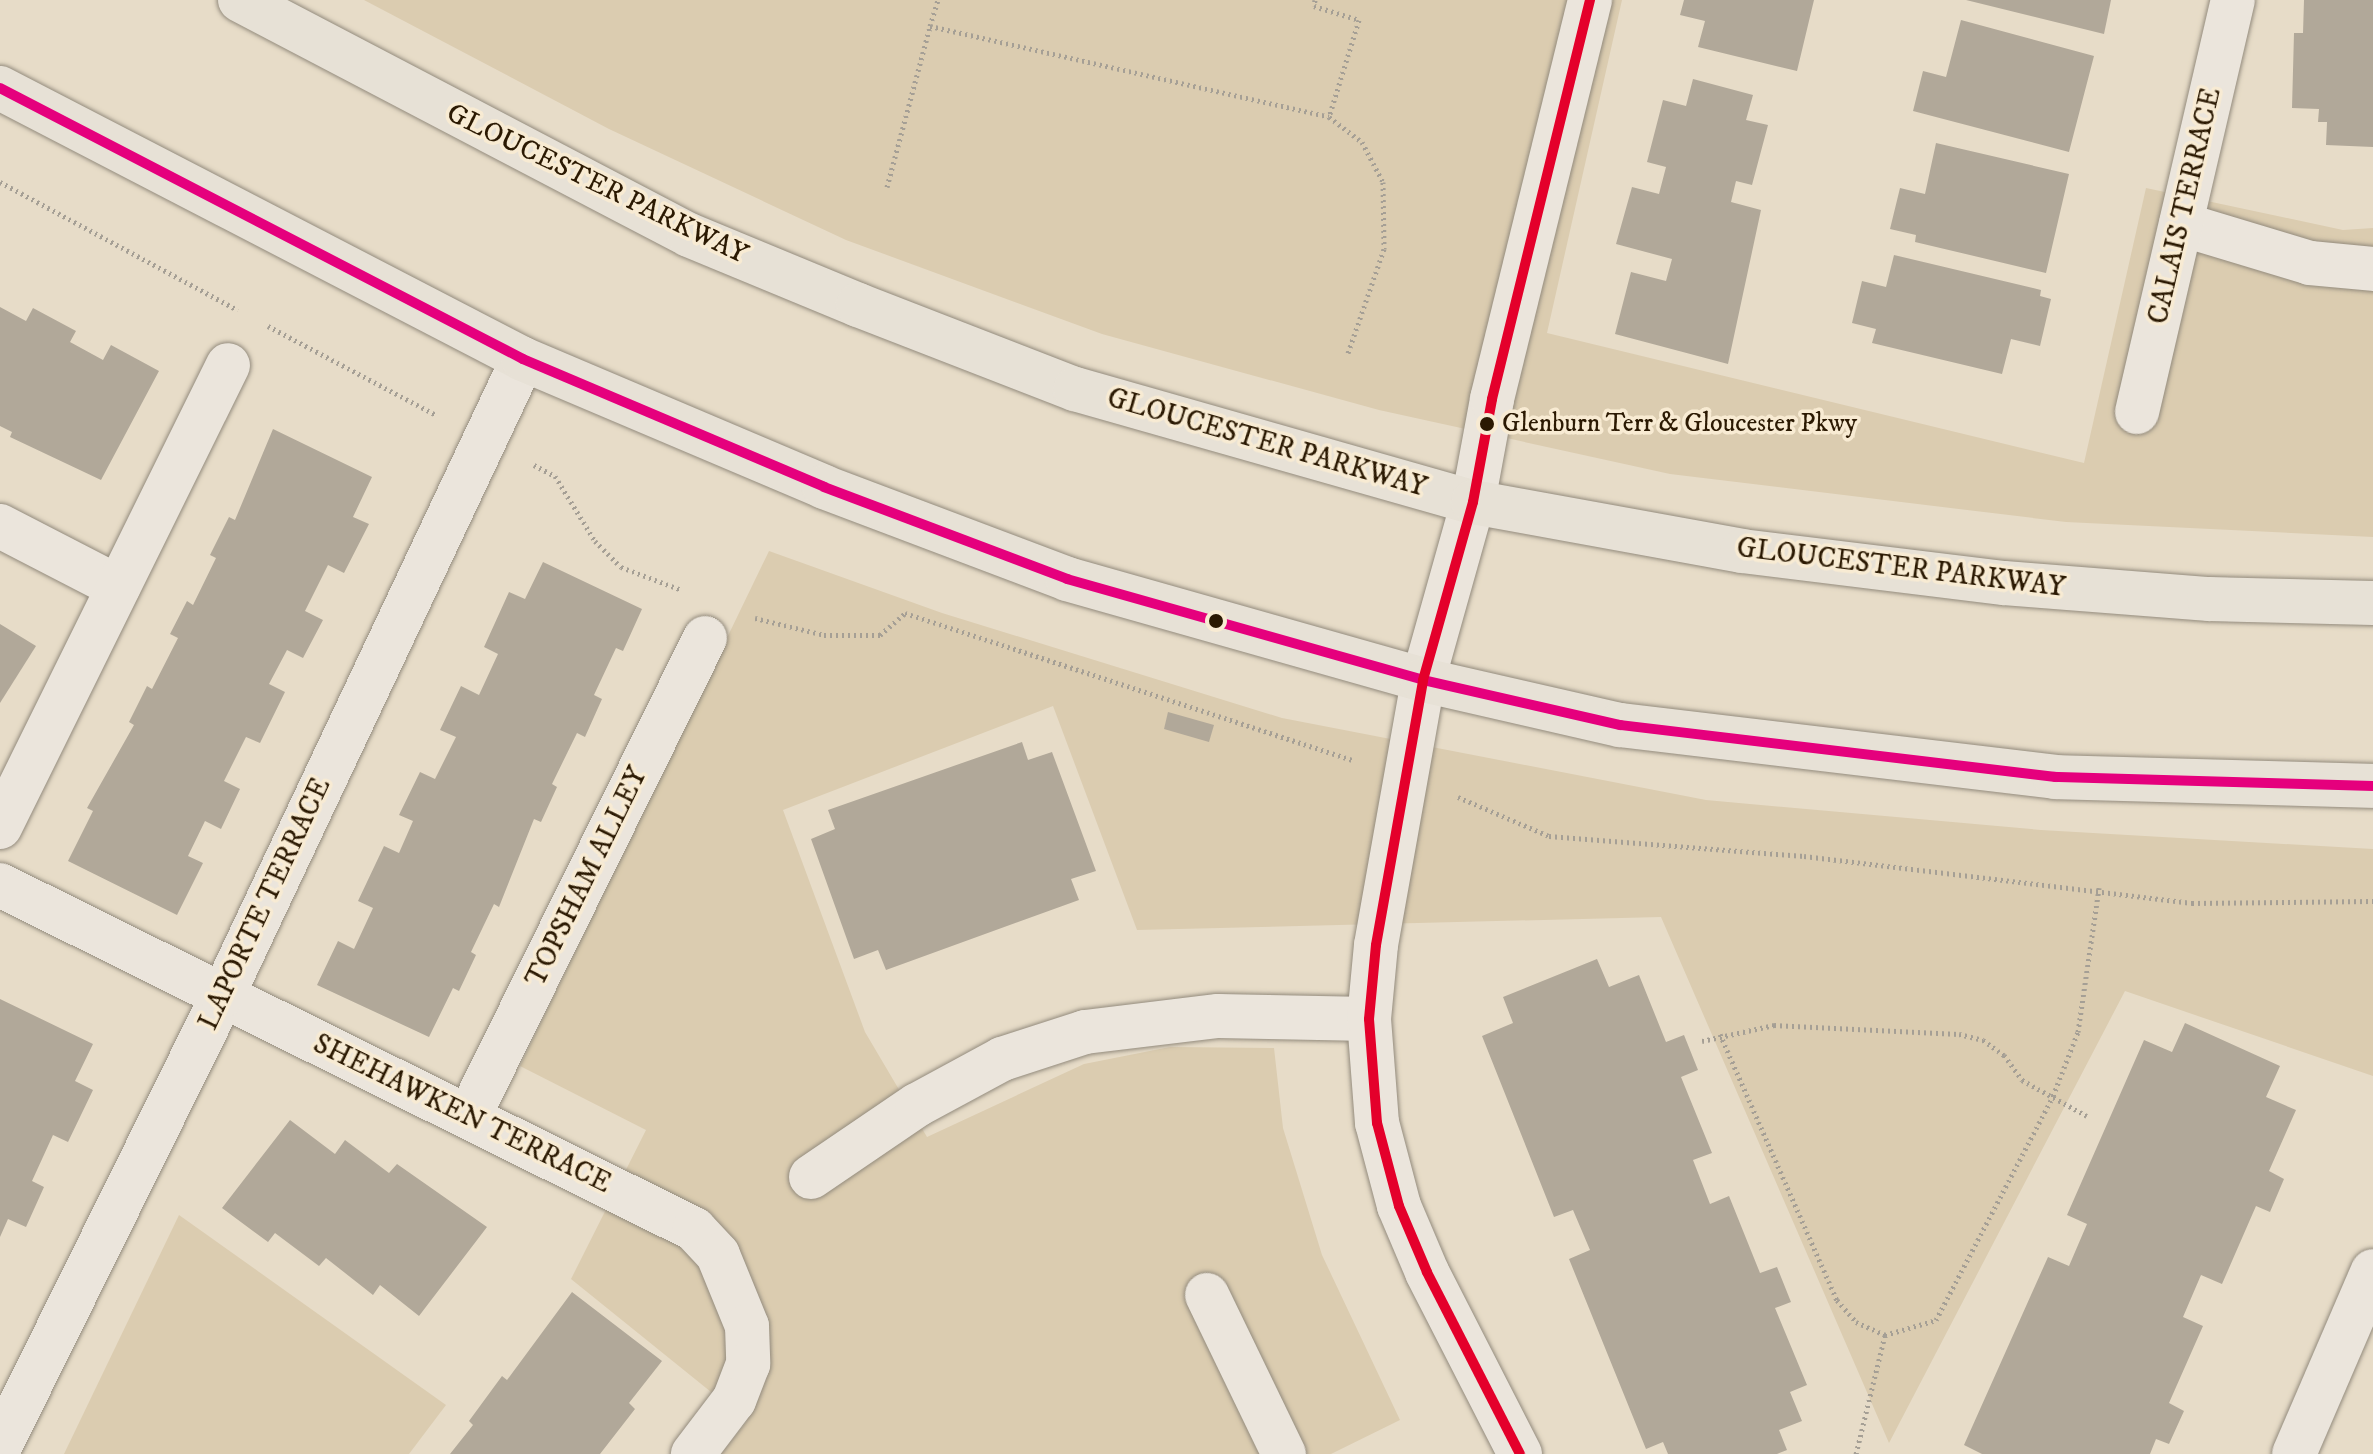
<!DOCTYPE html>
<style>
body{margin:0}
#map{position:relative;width:2373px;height:1454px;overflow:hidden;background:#e7dcc8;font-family:"IM FELL DW Pica",serif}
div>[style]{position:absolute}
.green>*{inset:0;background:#dbccb0}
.building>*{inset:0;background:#b1a899}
.path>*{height:5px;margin-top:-2.5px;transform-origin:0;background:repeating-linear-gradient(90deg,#a59f95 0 2px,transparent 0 6px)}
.roads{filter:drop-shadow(0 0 2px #938b7d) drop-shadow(0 0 2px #938b7d)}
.minor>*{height:44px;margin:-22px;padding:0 22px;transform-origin:22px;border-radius:22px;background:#ebe5dc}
.major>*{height:44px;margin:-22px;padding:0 22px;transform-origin:22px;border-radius:22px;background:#e7e1d6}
.bus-1>*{height:10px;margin:-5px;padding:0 5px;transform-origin:5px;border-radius:5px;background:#e5007d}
.bus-2>*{height:10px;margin:-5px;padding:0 5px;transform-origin:5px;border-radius:5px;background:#e4002b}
.dots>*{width:22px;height:22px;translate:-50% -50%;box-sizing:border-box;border:4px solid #f8ebd3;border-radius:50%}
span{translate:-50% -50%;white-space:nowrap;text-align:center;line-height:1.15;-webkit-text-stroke:7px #f8ebd3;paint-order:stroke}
.bus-label{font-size:26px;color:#2b1902}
.left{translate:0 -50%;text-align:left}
.street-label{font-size:28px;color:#2b1902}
</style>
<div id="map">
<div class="green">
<div style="clip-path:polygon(364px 0,1622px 0,1547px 333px,2084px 463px,2146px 188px,2343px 230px,2373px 228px,2373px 537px,2066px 522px,1670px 474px,1379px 410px,1102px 334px,846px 240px,609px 129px)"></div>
<div style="clip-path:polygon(769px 551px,942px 613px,1282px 718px,1706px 800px,2041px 830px,2373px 849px,2373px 1076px,2125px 991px,1889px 1443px,1661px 917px,1137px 930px,1053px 706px,783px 810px,865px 1032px,927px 1137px,1084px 1064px,1170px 1047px,1274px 1048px,1283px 1128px,1322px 1255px,1400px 1420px,1331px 1454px,721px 1454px,747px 1421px,571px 1279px,646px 1130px,520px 1066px)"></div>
<div style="clip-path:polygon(179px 1215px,446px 1405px,409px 1454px,64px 1454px)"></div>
</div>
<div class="building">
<div style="clip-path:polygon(1684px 0,1814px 0,1797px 71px,1698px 47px,1705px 21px,1680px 15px)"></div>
<div style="clip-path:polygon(1966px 0,2111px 0,2104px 34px)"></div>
<div style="clip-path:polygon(2304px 0,2373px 0,2373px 147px,2326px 145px,2327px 122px,2318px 122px,2319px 109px,2292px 108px,2294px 33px,2303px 33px)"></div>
<div style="clip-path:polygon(1961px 20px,2094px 56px,2069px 152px,1913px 111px,1923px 71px,1946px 77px)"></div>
<div style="clip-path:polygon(1693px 79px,1753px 95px,1746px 120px,1768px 125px,1752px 185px,1736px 181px,1731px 202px,1761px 210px,1728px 364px,1615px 334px,1631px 272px,1666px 281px,1672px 259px,1616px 244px,1632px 187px,1659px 194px,1666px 167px,1647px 162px,1663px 100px,1686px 106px)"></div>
<div style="clip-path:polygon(1936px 143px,2069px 174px,2046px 273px,1915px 242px,1916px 235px,1890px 229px,1900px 188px,1925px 194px)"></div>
<div style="clip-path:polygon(1894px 255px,2041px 290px,2040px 296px,2051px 299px,2040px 346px,2011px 339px,2002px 374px,1872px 343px,1876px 329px,1852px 323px,1862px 281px,1886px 287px)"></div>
<div style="clip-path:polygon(0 307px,26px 321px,33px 308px,76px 331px,70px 342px,103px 360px,111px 345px,159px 371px,101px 480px,10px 437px,12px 432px,0 426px)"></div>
<div style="clip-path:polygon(273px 429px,372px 477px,353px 517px,369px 524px,344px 573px,328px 565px,305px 611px,323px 620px,303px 658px,287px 650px,269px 684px,285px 692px,260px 743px,246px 737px,224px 781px,240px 789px,221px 829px,205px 821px,188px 856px,203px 863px,177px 915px,68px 861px,93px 811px,87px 808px,134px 725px,129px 722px,147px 686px,152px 689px,178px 638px,170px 634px,187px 601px,193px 605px,216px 558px,210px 555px,229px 517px,235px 520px)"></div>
<div style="clip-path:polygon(543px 562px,642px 609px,623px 651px,616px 648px,594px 695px,602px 699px,585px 737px,577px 733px,552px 784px,557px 787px,541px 822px,534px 819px,499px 907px,494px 904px,471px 952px,476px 955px,459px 991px,453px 988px,429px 1037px,317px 985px,338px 941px,354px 949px,373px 908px,358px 901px,384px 846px,399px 853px,413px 821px,399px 815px,420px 772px,435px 779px,456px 737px,440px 730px,461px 686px,479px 695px,498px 654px,484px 647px,509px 592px,525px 599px)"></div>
<div style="clip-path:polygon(0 624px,36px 646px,0 703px)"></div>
<div style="clip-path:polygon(1168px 712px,1214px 725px,1209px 742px,1164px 729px)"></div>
<div style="clip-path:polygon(1022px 742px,1028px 760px,1052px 752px,1096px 871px,1071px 879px,1079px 900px,886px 970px,878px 950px,854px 959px,811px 839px,835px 829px,828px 810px)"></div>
<div style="clip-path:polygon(1597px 959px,1609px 987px,1639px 975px,1666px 1042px,1684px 1035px,1698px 1070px,1681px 1077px,1712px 1153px,1693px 1160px,1710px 1204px,1729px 1196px,1760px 1273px,1777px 1267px,1791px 1302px,1775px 1308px,1807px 1385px,1790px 1392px,1802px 1421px,1779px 1430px,1787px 1450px,1777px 1454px,1668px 1454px,1663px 1442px,1646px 1449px,1569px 1259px,1590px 1250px,1573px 1210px,1554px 1217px,1482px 1036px,1513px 1023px,1503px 997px)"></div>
<div style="clip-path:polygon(0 999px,93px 1044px,75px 1081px,93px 1090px,68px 1142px,53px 1135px,32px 1181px,44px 1187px,26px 1227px,8px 1219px,0 1237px)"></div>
<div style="clip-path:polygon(2185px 1023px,2280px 1066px,2266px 1097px,2296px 1110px,2269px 1171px,2284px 1179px,2270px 1212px,2256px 1206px,2222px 1284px,2201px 1275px,2183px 1317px,2203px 1326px,2169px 1403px,2184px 1411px,2169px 1444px,2156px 1439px,2150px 1454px,1982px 1454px,1964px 1445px,2048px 1257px,2069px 1266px,2087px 1224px,2067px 1215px,2144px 1040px,2172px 1052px)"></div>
<div style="clip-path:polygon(290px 1120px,335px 1154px,345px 1140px,389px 1173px,397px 1164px,487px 1227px,419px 1316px,380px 1285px,373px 1295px,326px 1258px,319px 1266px,275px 1233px,268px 1242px,222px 1208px)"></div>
<div style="clip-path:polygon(572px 1292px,662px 1361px,629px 1403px,635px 1409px,600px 1454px,450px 1454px,473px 1425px,469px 1421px,502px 1376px,507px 1380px)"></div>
</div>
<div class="path">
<div style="left:1315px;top:0;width:6px;rotate:99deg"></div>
<div style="left:1314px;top:6px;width:47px;rotate:17.3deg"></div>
<div style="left:1359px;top:20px;width:102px;rotate:107.2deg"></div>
<div style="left:930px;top:26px;width:27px;rotate:-73deg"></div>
<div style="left:0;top:182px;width:270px;rotate:28.3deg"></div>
<div style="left:887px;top:187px;width:167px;rotate:-75deg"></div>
<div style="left:930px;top:26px;width:409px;rotate:12.8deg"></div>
<div style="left:1329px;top:117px;width:41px;rotate:37.1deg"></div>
<div style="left:1362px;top:142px;width:45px;rotate:62.3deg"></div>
<div style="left:1383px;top:182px;width:67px;rotate:89.1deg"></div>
<div style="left:1384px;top:249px;width:110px;rotate:109.1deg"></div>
<div style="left:268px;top:326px;width:190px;rotate:27.9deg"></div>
<div style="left:534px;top:465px;width:24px;rotate:28deg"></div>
<div style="left:555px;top:476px;width:76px;rotate:58.4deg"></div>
<div style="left:595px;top:541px;width:37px;rotate:45deg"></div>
<div style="left:621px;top:567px;width:65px;rotate:20.7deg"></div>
<div style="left:755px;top:618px;width:71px;rotate:13.8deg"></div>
<div style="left:824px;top:635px;width:56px"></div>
<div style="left:880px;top:635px;width:33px;rotate:-41deg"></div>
<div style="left:905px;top:613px;width:473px;rotate:18.2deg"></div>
<div style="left:1458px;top:797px;width:99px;rotate:23.2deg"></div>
<div style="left:1549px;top:836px;width:256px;rotate:4.5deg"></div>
<div style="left:1804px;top:856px;width:391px;rotate:6.9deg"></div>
<div style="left:2192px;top:903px;width:181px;rotate:-0.6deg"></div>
<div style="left:1720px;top:1034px;width:291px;rotate:66.3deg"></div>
<div style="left:1837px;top:1300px;width:29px;rotate:49deg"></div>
<div style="left:1856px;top:1322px;width:32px;rotate:24deg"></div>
<div style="left:1702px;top:1041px;width:74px;rotate:-12.5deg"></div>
<div style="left:1774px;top:1025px;width:185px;rotate:2.8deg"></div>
<div style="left:1959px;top:1034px;width:25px;rotate:14deg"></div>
<div style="left:1983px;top:1040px;width:26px;rotate:36deg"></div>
<div style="left:2004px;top:1055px;width:31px;rotate:54deg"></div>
<div style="left:2022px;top:1080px;width:74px;rotate:29deg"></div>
<div style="left:1856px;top:1454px;width:122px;rotate:-76.3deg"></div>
<div style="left:1885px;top:1335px;width:53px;rotate:-16.4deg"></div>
<div style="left:1936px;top:1320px;width:253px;rotate:-62.4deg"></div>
<div style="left:2053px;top:1096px;width:69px;rotate:-68.7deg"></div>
<div style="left:2078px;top:1032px;width:146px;rotate:-81.7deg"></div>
</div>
<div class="roads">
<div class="minor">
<div style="left:2181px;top:224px;width:135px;rotate:16.8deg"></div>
<div style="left:2310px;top:263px;width:63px;rotate:5.4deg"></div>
<div style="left:2137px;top:412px;width:423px;rotate:-76.9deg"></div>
<div style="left:0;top:526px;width:133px;rotate:27.3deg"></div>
<div style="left:0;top:827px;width:515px;rotate:-63.73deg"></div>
<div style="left:0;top:885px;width:775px;rotate:26.37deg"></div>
<div style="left:694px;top:1229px;width:35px;rotate:47deg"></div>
<div style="left:718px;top:1255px;width:77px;rotate:67.8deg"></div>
<div style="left:747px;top:1326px;width:38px;rotate:88deg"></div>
<div style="left:748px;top:1364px;width:39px;rotate:111deg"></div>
<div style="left:734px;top:1400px;width:68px;rotate:127.2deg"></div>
<div style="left:469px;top:1116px;width:533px;rotate:-63.72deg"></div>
<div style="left:811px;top:1177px;width:128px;rotate:-34.2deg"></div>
<div style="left:917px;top:1105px;width:97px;rotate:-28.4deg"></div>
<div style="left:1002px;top:1059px;width:87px;rotate:-18deg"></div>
<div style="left:1085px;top:1032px;width:134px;rotate:-6.9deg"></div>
<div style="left:1218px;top:1016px;width:151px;rotate:1.1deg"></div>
<div style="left:1207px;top:1295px;width:177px;rotate:64.2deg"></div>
<div style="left:0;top:1446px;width:503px;rotate:-63.69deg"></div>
<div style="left:223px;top:995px;width:703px;rotate:-64.75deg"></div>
<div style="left:1520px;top:1454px;width:204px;rotate:-117.1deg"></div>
<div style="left:1427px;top:1272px;width:72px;rotate:-113deg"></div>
<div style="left:1399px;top:1206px;width:86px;rotate:-104.8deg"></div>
<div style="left:1377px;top:1123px;width:104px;rotate:-94.4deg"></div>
<div style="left:1369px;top:1019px;width:74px;rotate:-84.6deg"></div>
<div style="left:1376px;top:945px;width:269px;rotate:-79.9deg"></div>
<div style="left:1423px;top:680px;width:185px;rotate:-74.3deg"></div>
<div style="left:1473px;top:502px;width:105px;rotate:-79.5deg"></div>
<div style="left:1492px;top:399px;width:411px;rotate:-76.2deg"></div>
<div style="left:2294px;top:1454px;width:199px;rotate:-66.7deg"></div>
</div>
<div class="major">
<div style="left:240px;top:0;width:507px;rotate:27.63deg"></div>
<div style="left:689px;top:235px;width:183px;rotate:22.5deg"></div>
<div style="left:858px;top:305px;width:233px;rotate:21.2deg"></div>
<div style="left:1075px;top:389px;width:414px;rotate:15.9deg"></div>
<div style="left:1473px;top:502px;width:273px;rotate:10.3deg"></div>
<div style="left:1742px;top:551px;width:264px;rotate:7deg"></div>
<div style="left:2004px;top:583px;width:206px;rotate:4.5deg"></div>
<div style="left:2209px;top:599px;width:164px;rotate:1.4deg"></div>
<div style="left:0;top:88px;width:589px;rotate:27.39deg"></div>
<div style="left:523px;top:359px;width:327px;rotate:23deg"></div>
<div style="left:824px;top:487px;width:260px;rotate:20.7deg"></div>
<div style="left:1067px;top:579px;width:370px;rotate:15.8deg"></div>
<div style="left:1423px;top:680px;width:202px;rotate:12.9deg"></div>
<div style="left:1620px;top:725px;width:438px;rotate:6.8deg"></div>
<div style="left:2055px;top:777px;width:318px;rotate:1.6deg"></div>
</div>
</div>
<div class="bus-1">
<div style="left:0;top:88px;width:589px;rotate:27.39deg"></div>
<div style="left:523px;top:359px;width:327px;rotate:23deg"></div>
<div style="left:824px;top:487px;width:260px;rotate:20.7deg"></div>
<div style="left:1067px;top:579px;width:370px;rotate:15.8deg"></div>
<div style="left:1423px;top:680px;width:202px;rotate:12.9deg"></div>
<div style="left:1620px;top:725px;width:438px;rotate:6.8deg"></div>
<div style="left:2055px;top:777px;width:318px;rotate:1.6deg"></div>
</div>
<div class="bus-2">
<div style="left:1520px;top:1454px;width:204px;rotate:-117.1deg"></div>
<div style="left:1427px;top:1272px;width:72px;rotate:-113deg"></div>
<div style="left:1399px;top:1206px;width:86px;rotate:-104.8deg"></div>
<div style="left:1377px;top:1123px;width:104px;rotate:-94.4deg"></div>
<div style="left:1369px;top:1019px;width:74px;rotate:-84.6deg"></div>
<div style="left:1376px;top:945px;width:269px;rotate:-79.9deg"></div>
<div style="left:1423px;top:680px;width:185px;rotate:-74.3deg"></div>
<div style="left:1473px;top:502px;width:105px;rotate:-79.5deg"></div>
<div style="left:1492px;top:399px;width:411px;rotate:-76.2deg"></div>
</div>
<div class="dots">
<div style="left:1487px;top:424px;background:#2b1902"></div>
<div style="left:1216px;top:621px;background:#2b1902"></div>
</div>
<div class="bus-label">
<span class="left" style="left:1502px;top:424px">Glenburn Terr &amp; Gloucester Pkwy</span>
</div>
<div class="street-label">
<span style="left:597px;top:184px;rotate:26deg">GLOUCESTER PARKWAY</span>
<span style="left:2185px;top:206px;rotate:-77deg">CALAIS TERRACE</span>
<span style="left:1267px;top:443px;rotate:16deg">GLOUCESTER PARKWAY</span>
<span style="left:1901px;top:568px;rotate:7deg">GLOUCESTER PARKWAY</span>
<span style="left:587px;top:877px;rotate:-64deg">TOPSHAM ALLEY</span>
<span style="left:265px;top:904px;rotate:-65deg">LAPORTE TERRACE</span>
<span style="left:462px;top:1114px;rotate:26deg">SHEHAWKEN TERRACE</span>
</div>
</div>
